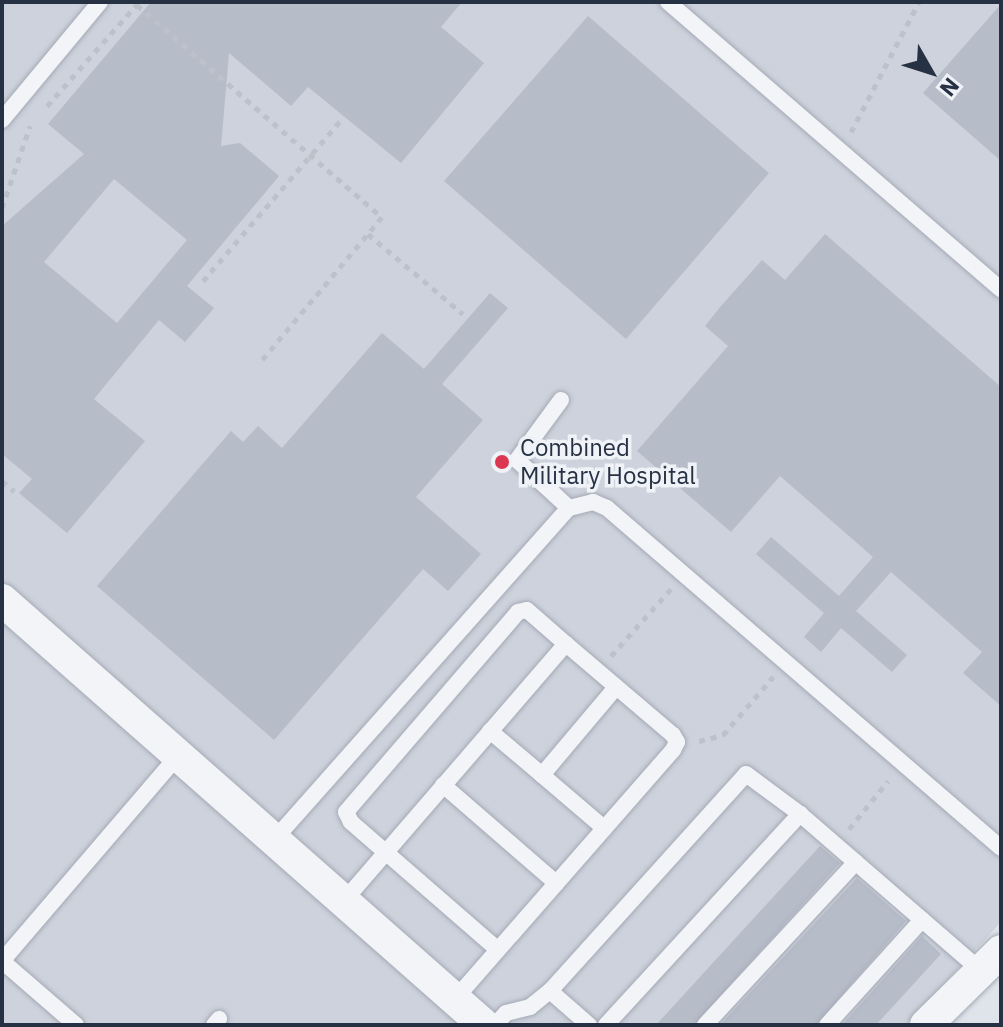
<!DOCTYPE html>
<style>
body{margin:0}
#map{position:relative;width:1003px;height:1027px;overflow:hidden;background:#dfe3ea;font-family:"IBM Plex Sans",sans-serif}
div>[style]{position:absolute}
.built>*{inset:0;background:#cdd2dc}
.building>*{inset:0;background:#b6bcc8}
.path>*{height:5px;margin-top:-2.5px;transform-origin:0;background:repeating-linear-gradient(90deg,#bdc1c9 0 6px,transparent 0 12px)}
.roads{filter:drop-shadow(0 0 2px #a4aab5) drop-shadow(0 0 2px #a4aab5)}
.service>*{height:16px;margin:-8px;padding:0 8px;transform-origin:8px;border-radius:8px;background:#f2f4f8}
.minor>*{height:32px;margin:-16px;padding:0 16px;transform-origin:16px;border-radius:16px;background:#f2f4f8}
.dots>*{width:22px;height:22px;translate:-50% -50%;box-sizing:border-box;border:4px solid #eff2f7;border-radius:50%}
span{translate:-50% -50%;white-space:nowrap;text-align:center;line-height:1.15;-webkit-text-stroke:7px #eff2f7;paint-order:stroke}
.poi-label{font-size:24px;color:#263143}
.left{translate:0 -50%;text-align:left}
.frame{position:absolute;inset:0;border:4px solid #263143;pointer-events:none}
.north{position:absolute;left:891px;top:32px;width:80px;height:80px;-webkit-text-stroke:6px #eff2f7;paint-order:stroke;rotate:129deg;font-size:22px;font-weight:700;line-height:32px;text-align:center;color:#263143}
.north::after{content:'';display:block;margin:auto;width:28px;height:36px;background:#263143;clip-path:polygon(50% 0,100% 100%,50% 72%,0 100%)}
</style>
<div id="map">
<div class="built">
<div style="clip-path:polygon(2px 2px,1001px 2px,1001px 922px,906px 1025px,2px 1025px)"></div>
</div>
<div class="building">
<div style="clip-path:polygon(evenodd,151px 2px,462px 2px,441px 27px,484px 63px,401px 163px,308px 87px,291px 106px,229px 53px,221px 146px,240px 143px,279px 176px,187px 286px,214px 308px,185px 342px,159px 320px,94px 399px,145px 441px,67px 533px,19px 493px,32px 479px,2px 454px,2px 226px,84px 154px,48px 124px,151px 2px,114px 179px,187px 240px,117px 323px,44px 262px,114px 179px)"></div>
<div style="clip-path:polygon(1001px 4px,1001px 161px,923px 93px)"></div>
<div style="clip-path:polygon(588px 16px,769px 173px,626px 339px,444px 181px)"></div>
<div style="clip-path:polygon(825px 234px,1001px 387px,1001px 706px,963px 673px,982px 652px,891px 572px,856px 611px,907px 655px,892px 672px,841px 628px,821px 652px,804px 637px,824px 613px,756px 554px,771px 537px,839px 596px,873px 557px,780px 476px,731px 532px,637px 451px,728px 346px,705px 326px,721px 306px,762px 260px,785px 280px)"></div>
<div style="clip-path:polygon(490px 293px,508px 308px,442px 384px,483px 420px,416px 497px,481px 554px,448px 591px,423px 569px,274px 740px,97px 586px,231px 431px,243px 442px,258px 426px,282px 448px,382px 333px,424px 369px)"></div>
<div style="clip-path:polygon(820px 846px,840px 863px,694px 1025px,656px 1025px)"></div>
<div style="clip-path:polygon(857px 878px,906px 921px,816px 1025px,720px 1025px)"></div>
<div style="clip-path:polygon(922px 936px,941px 954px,876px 1025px,842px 1025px)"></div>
</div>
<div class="path">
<div style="left:2px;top:4px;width:2px;rotate:-63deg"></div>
<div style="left:137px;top:5px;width:324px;rotate:40.9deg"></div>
<div style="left:382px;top:217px;width:187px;rotate:130deg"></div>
<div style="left:47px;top:106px;width:137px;rotate:-48.5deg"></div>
<div style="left:851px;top:132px;width:147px;rotate:-62.4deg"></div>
<div style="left:2px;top:208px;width:87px;rotate:-71.1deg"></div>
<div style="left:368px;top:234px;width:124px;rotate:40.1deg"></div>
<div style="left:203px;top:281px;width:211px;rotate:-49.4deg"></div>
<div style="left:2px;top:481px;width:16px;rotate:40deg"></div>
<div style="left:611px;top:656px;width:90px;rotate:-48.2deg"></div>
<div style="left:699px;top:741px;width:25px;rotate:-14deg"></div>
<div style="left:723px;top:735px;width:77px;rotate:-49.2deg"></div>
<div style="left:849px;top:829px;width:62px;rotate:-50.9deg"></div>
</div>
<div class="roads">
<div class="service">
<div style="left:668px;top:2px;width:440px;rotate:40.8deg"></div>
<div style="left:2px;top:120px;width:153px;rotate:-50.3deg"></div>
<div style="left:561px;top:400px;width:74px;rotate:126.3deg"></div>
<div style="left:517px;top:460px;width:71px;rotate:42.7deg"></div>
<div style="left:490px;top:731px;width:68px;rotate:40.2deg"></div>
<div style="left:443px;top:785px;width:150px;rotate:40.9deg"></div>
<div style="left:604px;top:828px;width:82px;rotate:-139.5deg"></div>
<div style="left:542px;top:775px;width:115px;rotate:-49.9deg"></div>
<div style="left:273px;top:841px;width:446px;rotate:-48.4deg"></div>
<div style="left:569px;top:508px;width:25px;rotate:-14deg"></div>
<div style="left:593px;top:502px;width:15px;rotate:23deg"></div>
<div style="left:607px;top:508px;width:520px;rotate:40.79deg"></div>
<div style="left:343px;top:902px;width:341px;rotate:-49.2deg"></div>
<div style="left:566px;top:644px;width:140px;rotate:40.4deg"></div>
<div style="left:673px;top:735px;width:8px;rotate:60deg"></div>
<div style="left:677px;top:742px;width:9px;rotate:117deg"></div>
<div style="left:673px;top:750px;width:332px;rotate:131.2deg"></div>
<div style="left:497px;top:949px;width:194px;rotate:-139deg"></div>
<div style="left:351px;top:822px;width:11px;rotate:-117deg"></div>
<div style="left:346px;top:812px;width:264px;rotate:-49.3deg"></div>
<div style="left:518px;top:612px;width:9px;rotate:-13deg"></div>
<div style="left:527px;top:610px;width:52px;rotate:41.1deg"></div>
<div style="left:2px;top:961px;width:269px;rotate:-49.4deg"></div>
<div style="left:2px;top:961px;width:98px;rotate:40.9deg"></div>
<div style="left:550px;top:991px;width:52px;rotate:41.1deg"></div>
<div style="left:214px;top:1025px;width:8px;rotate:-50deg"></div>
<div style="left:495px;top:1025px;width:16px;rotate:-47deg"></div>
<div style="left:506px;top:1013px;width:25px;rotate:-14deg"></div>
<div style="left:530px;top:1007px;width:26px;rotate:-39deg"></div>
<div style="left:550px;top:991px;width:292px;rotate:-47.9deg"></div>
<div style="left:746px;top:774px;width:67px;rotate:36.5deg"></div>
<div style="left:800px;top:814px;width:235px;rotate:40.9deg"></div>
<div style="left:606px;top:1025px;width:287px;rotate:-47.4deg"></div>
<div style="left:705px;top:1025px;width:222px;rotate:-47.2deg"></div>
<div style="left:827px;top:1025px;width:142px;rotate:-47.9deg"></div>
</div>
<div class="minor">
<div style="left:2px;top:600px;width:643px;rotate:41.4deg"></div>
<div style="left:926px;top:1025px;width:105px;rotate:-44.6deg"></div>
</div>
</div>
<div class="dots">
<div style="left:502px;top:462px;background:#dd3651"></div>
</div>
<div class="poi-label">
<span class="left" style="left:520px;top:462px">Combined<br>Military Hospital</span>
</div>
<div class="frame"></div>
<div class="north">N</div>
</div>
